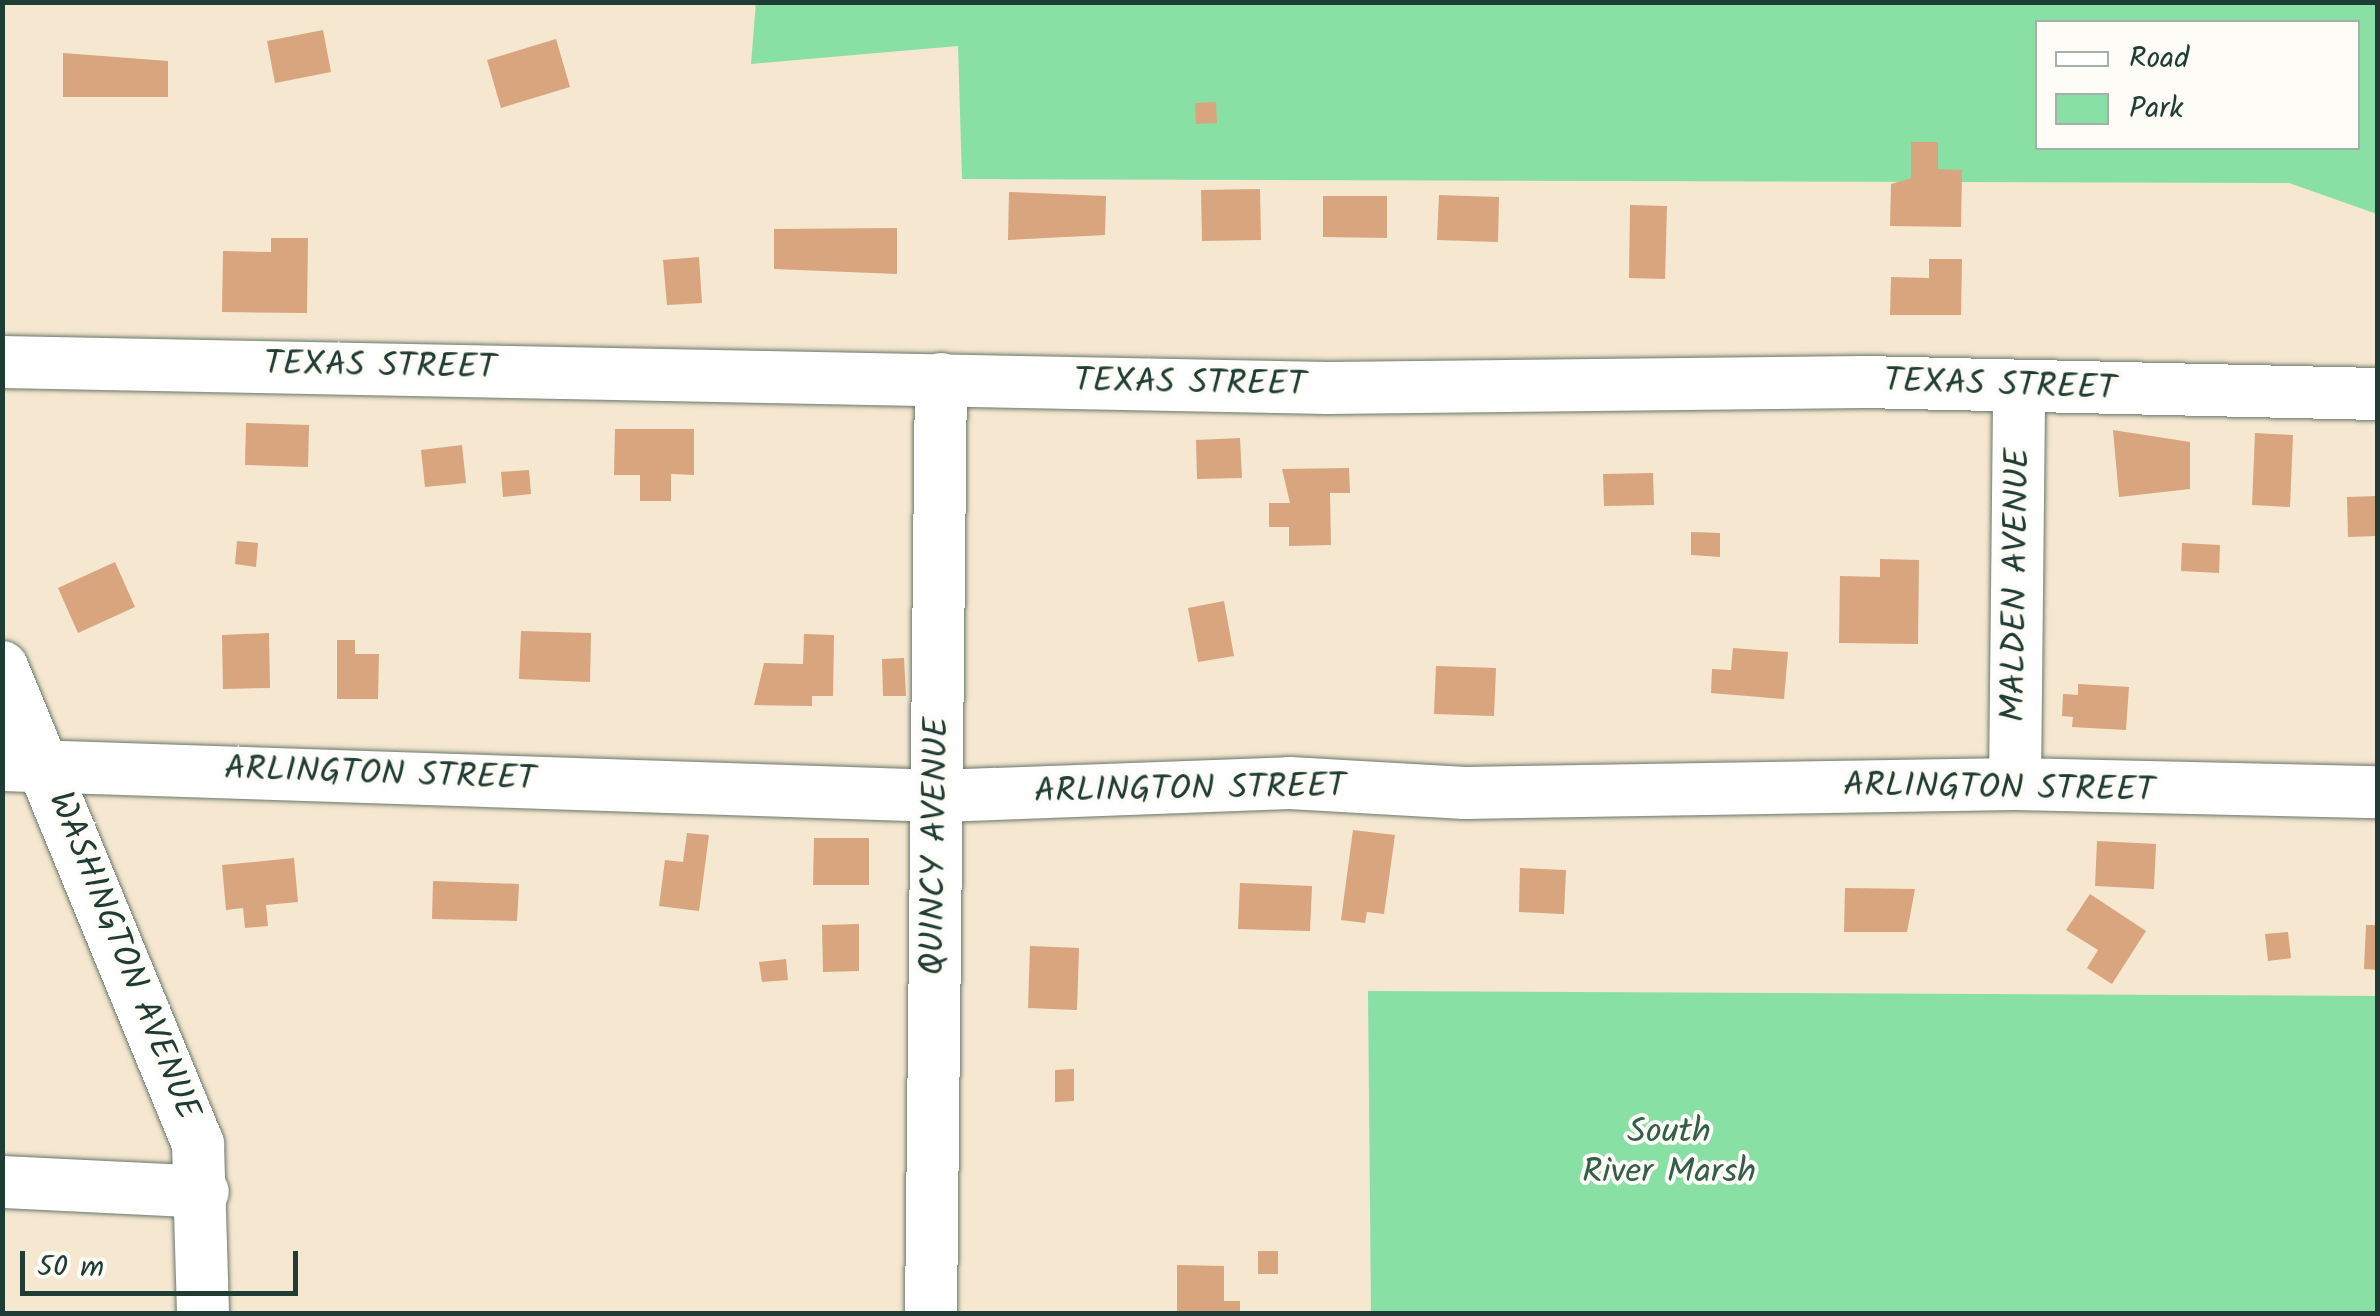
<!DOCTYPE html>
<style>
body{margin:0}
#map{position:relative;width:2380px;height:1316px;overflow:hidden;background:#f5e7d0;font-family:Kalam,sans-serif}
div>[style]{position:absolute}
.green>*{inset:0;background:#88e0a5}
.building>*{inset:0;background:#d8a57f}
.roads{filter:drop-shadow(0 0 2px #6a786b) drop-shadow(0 0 2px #6a786b)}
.minor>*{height:52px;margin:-26px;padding:0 26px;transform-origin:26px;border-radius:26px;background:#fff}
span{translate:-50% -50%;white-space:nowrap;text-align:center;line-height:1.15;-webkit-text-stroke:8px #fdfcf7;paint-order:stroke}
.street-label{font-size:35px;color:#1f3d34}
.park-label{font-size:35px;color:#345e4b}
.frame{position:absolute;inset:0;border:5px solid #1f3d34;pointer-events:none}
.legend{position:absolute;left:2035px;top:20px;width:325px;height:130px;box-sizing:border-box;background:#fdfcf7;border:2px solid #a4b0a9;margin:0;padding:12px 18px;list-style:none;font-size:30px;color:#1f3d34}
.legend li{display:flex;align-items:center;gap:20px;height:50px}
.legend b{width:50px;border:2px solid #a4b0a9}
.scale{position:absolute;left:20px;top:1251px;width:278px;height:45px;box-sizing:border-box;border:5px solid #1f3d34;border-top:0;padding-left:12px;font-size:30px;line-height:35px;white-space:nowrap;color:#1f3d34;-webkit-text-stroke:8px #fdfcf7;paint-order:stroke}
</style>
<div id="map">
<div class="green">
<div style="clip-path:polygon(evenodd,756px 2px,2377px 3px,2377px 214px,2289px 183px,962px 179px,958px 46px,751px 64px,756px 2px,2038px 22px,2358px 22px,2358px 148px,2038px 148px,2038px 22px)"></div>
<div style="clip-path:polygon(1368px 991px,2377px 996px,2377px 1313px,1371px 1313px)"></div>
</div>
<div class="building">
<div style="clip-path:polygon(323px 30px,331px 72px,275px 83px,267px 41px)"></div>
<div style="clip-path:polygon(556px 39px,570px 87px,501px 108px,487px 60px)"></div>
<div style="clip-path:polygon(63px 53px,168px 61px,168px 97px,63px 97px)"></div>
<div style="clip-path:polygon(1216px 102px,1217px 123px,1196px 124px,1195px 103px)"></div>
<div style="clip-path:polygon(1911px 142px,1938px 142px,1938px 169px,1962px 170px,1961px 227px,1890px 226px,1891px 184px,1911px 178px)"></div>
<div style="clip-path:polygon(1260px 189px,1261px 240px,1202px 241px,1201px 190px)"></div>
<div style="clip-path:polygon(1009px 192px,1106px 196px,1105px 235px,1008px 240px)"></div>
<div style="clip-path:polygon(1439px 195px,1499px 197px,1498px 242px,1437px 240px)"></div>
<div style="clip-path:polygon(1323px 196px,1387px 196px,1387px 238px,1323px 237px)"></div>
<div style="clip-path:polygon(1630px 205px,1667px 206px,1665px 279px,1629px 278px)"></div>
<div style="clip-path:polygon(897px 228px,897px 274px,774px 269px,774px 229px)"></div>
<div style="clip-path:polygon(271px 238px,308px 238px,307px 313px,222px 312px,223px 251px,271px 252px)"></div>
<div style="clip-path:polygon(699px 257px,702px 303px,667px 305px,663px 260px)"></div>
<div style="clip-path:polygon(1929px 259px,1962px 259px,1961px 315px,1890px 315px,1891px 277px,1929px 278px)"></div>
<div style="clip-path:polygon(246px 423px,309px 425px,308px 467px,245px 465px)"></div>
<div style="clip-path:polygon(615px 429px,694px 429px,694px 475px,671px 474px,671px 501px,640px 501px,640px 475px,614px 475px)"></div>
<div style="clip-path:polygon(2113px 430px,2190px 442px,2190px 489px,2119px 497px)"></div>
<div style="clip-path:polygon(2255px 433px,2293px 435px,2290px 507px,2252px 505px)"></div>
<div style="clip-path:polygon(1240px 438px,1242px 478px,1197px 479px,1196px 440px)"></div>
<div style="clip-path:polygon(462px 445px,466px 483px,425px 487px,421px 450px)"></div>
<div style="clip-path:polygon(1349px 468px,1350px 493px,1330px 493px,1331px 545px,1289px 546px,1289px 527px,1269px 527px,1269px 503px,1290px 503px,1282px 469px)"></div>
<div style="clip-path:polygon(529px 470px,531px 494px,503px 497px,501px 472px)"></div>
<div style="clip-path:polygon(1653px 473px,1654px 505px,1604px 506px,1603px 474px)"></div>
<div style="clip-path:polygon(2378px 496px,2378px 536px,2348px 537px,2347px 497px)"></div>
<div style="clip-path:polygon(1691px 532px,1720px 533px,1720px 557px,1691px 555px)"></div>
<div style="clip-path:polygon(237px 541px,258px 543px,256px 567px,235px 564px)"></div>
<div style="clip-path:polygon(2182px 543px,2220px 545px,2219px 573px,2181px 571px)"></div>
<div style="clip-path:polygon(1880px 559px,1919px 560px,1918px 644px,1839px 643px,1840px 576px,1880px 577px)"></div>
<div style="clip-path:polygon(115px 562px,135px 607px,78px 633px,58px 588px)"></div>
<div style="clip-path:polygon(1224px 601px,1234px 656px,1198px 662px,1188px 608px)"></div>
<div style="clip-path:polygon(521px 631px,591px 633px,590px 682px,519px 679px)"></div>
<div style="clip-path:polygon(269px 633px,270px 688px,223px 689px,222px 635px)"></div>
<div style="clip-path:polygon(804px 634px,834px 635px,833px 696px,812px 696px,812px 706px,754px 705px,764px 663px,803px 664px)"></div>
<div style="clip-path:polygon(337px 640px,355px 640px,355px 654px,379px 654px,378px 699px,337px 699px)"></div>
<div style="clip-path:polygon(1733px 648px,1788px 652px,1784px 699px,1711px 693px,1712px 669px,1731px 670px)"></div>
<div style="clip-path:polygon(904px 658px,906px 696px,883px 696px,882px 659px)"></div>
<div style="clip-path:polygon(1436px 666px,1496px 668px,1494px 716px,1434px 714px)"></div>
<div style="clip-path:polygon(2078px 684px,2129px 687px,2126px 730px,2072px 727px,2073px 717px,2062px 716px,2063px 694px,2078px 695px)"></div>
<div style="clip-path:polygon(1353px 830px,1395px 835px,1384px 914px,1367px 912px,1365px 923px,1341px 920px)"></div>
<div style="clip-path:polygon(687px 833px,709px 835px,699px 911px,659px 906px,665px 860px,683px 862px)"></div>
<div style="clip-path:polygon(814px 838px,869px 838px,869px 885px,813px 885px)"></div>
<div style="clip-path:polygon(2097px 841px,2156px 844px,2154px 889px,2095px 886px)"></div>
<div style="clip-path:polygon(294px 858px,298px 902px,266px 905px,268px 926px,245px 928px,243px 908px,226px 910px,222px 865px)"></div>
<div style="clip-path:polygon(1520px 868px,1566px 870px,1564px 914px,1519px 912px)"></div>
<div style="clip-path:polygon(433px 881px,519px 884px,517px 921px,432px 919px)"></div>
<div style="clip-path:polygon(1240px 883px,1312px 886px,1310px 931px,1238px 929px)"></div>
<div style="clip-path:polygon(1845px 888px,1915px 889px,1907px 932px,1844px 932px)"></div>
<div style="clip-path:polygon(2090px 894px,2146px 931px,2112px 984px,2087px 968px,2098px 950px,2066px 930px)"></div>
<div style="clip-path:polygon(859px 924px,859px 971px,823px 972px,822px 925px)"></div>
<div style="clip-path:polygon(2366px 925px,2378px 925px,2378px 970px,2364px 969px)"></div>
<div style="clip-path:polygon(2288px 932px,2291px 958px,2268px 961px,2265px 934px)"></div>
<div style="clip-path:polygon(1030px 946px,1079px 948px,1077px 1010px,1028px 1008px)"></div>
<div style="clip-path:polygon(786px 959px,788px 980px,762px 982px,759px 962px)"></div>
<div style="clip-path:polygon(1074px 1069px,1074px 1101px,1055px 1102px,1055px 1070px)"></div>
<div style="clip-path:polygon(1258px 1251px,1278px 1251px,1278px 1274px,1258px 1274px)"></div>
<div style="clip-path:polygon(1177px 1265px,1224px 1266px,1224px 1301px,1240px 1301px,1240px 1314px,1177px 1314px)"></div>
</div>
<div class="roads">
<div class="minor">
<div style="left:2px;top:362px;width:1326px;rotate:1.12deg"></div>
<div style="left:1328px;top:388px;width:536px;rotate:-0.64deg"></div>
<div style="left:1864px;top:382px;width:514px;rotate:1.34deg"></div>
<div style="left:2px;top:667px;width:516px;rotate:67.66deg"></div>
<div style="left:198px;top:1144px;width:170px;rotate:88.3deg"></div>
<div style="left:2px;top:765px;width:938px;rotate:1.89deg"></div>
<div style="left:939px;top:796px;width:351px;rotate:-2.1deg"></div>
<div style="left:1290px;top:783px;width:175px;rotate:3.3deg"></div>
<div style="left:1465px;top:793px;width:550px;rotate:-0.94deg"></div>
<div style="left:2015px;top:784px;width:363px;rotate:1.3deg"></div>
<div style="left:2015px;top:784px;width:397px;rotate:-89.4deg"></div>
<div style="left:2px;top:1182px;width:201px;rotate:2.8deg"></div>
<div style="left:931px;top:1314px;width:935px;rotate:-89.39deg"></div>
</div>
</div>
<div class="street-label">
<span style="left:380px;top:367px;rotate:1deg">TEXAS STREET</span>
<span style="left:1190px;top:384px;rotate:1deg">TEXAS STREET</span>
<span style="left:2000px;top:386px;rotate:2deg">TEXAS STREET</span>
<span style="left:2017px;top:585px;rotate:-89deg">MALDEN AVENUE</span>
<span style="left:380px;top:775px;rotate:2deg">ARLINGTON STREET</span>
<span style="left:1999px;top:789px;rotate:1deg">ARLINGTON STREET</span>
<span style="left:1190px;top:790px;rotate:-1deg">ARLINGTON STREET</span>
<span style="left:936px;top:846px;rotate:-89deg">QUINCY AVENUE</span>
<span style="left:123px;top:956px;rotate:68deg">WASHINGTON AVENUE</span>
</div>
<div class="park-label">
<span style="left:1669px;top:1153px">South<br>River Marsh</span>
</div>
<div class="frame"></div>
<ul class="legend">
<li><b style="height:12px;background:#fff"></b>Road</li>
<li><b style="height:28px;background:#88e0a5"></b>Park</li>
</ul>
<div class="scale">50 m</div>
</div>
